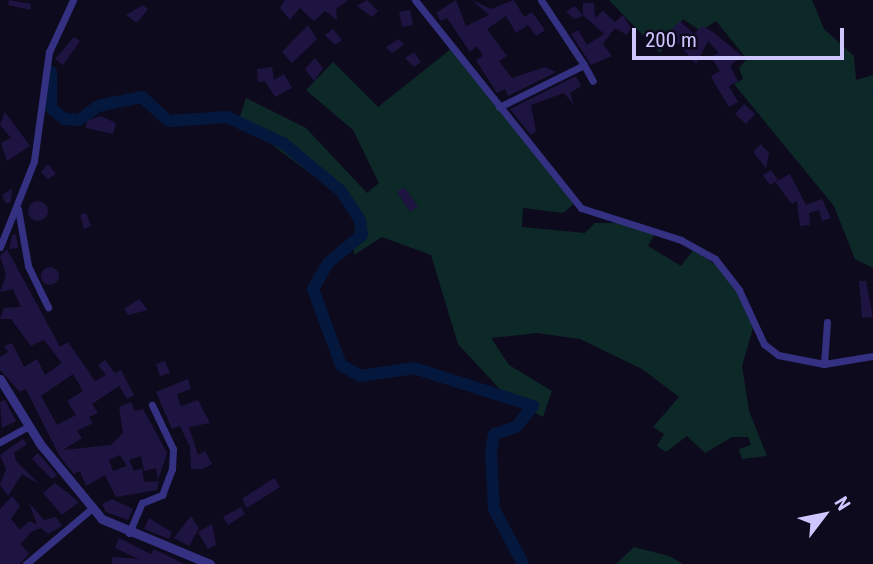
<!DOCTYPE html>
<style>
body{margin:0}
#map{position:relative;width:873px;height:564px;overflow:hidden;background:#0e0a1e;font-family:"Roboto Condensed",sans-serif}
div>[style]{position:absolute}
.green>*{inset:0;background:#0c2928}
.stream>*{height:2px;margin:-1px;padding:0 1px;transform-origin:1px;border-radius:1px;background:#04183d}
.river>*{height:12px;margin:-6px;padding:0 6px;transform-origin:6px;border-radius:6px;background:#04183d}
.building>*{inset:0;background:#1e1441}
.round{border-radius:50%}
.minor>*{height:7px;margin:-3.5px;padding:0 3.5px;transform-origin:3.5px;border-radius:3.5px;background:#343082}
.tertiary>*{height:9px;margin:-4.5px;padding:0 4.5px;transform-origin:4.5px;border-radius:4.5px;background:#343082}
span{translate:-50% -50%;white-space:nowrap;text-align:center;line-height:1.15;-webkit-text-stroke:5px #0e0a1e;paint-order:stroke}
.north{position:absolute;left:789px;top:480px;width:70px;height:70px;-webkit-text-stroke:5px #0e0a1e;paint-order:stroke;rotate:58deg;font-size:19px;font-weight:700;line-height:28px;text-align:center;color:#cec7ff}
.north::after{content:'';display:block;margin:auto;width:24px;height:32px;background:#cec7ff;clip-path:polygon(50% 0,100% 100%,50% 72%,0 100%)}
.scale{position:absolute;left:632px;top:28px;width:212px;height:32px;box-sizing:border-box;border:4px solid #cec7ff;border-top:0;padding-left:9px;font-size:21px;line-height:24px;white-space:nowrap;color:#cec7ff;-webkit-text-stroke:5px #0e0a1e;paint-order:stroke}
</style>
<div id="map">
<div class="green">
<div style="clip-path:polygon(609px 0,812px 0,824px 29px,854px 56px,856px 80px,873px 75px,873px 268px,855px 259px,834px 206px,734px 84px,743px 79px,739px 68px,747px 59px,716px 21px,701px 31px,683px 19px,660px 53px)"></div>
<div style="clip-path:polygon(456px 45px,574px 204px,563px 213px,523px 208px,522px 227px,585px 233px,595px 223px,621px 223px,656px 232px,648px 246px,681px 266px,694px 249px,734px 279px,753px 328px,742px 366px,749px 411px,767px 456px,742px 459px,739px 449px,751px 445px,748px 437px,732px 437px,705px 453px,687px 436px,666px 452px,657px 446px,664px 434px,653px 427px,679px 397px,642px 369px,580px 339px,537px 333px,491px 338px,509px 365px,552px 391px,543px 417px,507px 397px,458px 344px,431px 255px,382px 237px,354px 255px,355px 213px,342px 197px,239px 120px,246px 98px,306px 128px,367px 193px,379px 183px,353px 130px,306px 90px,333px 62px,378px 107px)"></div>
<div style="clip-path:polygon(634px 547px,669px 556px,683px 564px,616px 564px)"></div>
</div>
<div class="stream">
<div style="left:873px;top:90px;width:1px;rotate:90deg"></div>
</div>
<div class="river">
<div style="left:51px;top:72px;width:36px;rotate:90deg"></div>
<div style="left:51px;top:108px;width:17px;rotate:40deg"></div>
<div style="left:64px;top:119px;width:15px;rotate:4deg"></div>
<div style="left:79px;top:120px;width:24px;rotate:-36deg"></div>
<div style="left:98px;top:106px;width:45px;rotate:-11.6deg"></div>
<div style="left:142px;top:97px;width:36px;rotate:42deg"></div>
<div style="left:169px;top:121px;width:58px;rotate:-3.9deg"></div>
<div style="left:227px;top:117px;width:62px;rotate:24.9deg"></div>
<div style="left:283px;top:143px;width:75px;rotate:39.6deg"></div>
<div style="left:341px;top:191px;width:35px;rotate:57deg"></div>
<div style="left:360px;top:220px;width:15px;rotate:82deg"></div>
<div style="left:362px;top:235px;width:44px;rotate:140.5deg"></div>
<div style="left:328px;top:263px;width:30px;rotate:120deg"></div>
<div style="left:313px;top:289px;width:81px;rotate:69.8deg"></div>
<div style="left:341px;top:365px;width:22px;rotate:30deg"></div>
<div style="left:360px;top:376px;width:55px;rotate:-8.4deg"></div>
<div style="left:414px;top:368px;width:125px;rotate:17.7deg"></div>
<div style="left:533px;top:406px;width:27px;rotate:129deg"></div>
<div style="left:516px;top:427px;width:23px;rotate:162deg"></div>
<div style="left:494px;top:434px;width:19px;rotate:99deg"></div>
<div style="left:491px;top:453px;width:56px;rotate:86.9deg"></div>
<div style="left:494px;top:509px;width:62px;rotate:62.2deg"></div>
</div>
<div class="building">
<div style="clip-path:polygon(9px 0,31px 4px,30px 10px,8px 5px)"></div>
<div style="clip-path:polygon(285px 0,348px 0,336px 9px,337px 20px,325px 11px,314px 21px,300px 8px,290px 20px,280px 8px)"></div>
<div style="clip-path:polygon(367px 0,378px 11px,372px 17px,357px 6px)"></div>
<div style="clip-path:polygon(456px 0,466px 26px,489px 15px,472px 0,491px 9px,514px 0,524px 17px,532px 12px,545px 30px,536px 36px,528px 25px,516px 33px,506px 16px,487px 29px,507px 56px,499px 61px,512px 78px,545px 67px,556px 72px,508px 96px,505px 89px,497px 93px,476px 60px,483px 56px,477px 46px,470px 52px,447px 18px,441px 21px,436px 13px)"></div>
<div style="clip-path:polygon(583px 3px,594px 3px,595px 18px,603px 11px,615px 22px,623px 15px,631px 28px,627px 35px,615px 28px,603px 44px,612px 56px,591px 65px,571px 34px,578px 30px,587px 45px,604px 34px,583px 15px)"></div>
<div style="clip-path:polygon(143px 5px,148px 9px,137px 23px,126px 15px)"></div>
<div style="clip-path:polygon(575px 6px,583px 16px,574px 19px,566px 11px)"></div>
<div style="clip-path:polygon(410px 10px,413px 25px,402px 27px,399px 12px)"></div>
<div style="clip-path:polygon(680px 21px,694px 34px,702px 26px,713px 32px,742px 56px,730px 66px,738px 81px,729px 86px,738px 102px,729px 107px,715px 84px,711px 76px,720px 71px,711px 57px,719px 53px,708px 41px,696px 64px,669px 33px)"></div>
<div style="clip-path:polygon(308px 25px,317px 39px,292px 63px,282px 52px)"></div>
<div style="clip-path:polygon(333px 29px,342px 40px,335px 45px,325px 35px)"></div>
<div style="clip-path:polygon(74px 37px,80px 41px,63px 65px,55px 59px)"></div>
<div style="clip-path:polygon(399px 39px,404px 45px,392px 53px,386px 47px)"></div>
<div style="clip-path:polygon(414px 52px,421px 62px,414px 67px,405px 58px)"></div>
<div style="clip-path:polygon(315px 58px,323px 68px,314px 81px,305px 69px)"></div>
<div style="clip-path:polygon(272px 67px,274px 80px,284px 74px,292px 88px,275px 97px,265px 81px,258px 82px,257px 69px)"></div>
<div style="clip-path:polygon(576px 76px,581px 86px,570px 93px,574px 105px,564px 93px,531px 105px,536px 131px,531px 135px,510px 109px)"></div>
<div style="clip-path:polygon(744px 104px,755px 114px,746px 124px,735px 114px)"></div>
<div style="clip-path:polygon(5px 112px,30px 146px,7px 161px,1px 143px,11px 138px,0 125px)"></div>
<div style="clip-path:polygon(100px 116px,116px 123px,113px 134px,86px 128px,87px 121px)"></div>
<div style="clip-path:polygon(761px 144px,769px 153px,766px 168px,753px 152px)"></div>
<div style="clip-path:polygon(48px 164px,56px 174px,48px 179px,41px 172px)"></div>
<div style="clip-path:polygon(771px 170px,778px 180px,770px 185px,763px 175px)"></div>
<div style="clip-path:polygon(790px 174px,806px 205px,822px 199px,831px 218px,822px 221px,819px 210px,809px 213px,810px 225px,800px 226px,797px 201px,792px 204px,775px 182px)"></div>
<div style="clip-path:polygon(404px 187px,418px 206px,410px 212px,397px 192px)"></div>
<div style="clip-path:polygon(12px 189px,11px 202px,6px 204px,2px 195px)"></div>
<div class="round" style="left:28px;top:201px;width:20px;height:20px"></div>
<div style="clip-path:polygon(86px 213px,91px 226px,84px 229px,80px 215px)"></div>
<div style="clip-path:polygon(16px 234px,18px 248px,9px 249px,12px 235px)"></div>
<div style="clip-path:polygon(evenodd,7px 249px,60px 347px,68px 342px,95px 381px,106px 375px,98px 365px,105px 360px,115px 373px,121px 370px,134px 395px,127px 399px,119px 386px,92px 404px,98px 413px,89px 417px,93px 423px,77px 431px,82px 438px,63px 450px,111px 445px,123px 433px,119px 407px,131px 402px,135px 411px,143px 409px,167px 453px,158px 480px,156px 468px,144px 471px,141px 456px,129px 460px,134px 471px,142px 468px,144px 482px,159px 481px,157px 490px,116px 497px,105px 475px,86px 486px,80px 471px,74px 474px,60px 457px,26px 389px,20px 392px,0 370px,0 357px,8px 352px,4px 346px,12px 343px,24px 367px,37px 359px,45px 375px,62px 363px,44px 340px,31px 346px,11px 319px,0 319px,4px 308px,21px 307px,13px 289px,0 292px,6px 275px,0 256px,7px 249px,73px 374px,83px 391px,67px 401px,76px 415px,57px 425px,41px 396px,73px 374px,7px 249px,120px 455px,127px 466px,113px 471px,109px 460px,120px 455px)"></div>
<div class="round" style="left:41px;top:267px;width:18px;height:18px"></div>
<div style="clip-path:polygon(859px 281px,866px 281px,873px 317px,862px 318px)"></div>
<div style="clip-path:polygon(139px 299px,148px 310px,128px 315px,124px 309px)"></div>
<div style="clip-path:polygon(165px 361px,170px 373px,160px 376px,156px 364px)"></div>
<div style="clip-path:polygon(188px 379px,191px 389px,177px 394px,181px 406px,198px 400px,210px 423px,189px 427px,198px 455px,205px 451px,212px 464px,202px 469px,191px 469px,190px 447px,180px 426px,172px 429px,156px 392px)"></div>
<div style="clip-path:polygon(5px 400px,16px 421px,2px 428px,0 402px)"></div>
<div style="clip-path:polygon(23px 439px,27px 444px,14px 453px,16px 461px,39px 484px,22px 474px,8px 496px,0 485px,6px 469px,0 455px)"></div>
<div style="clip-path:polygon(38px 453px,57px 475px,52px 479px,32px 459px)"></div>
<div style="clip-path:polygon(274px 478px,280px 487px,247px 508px,242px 499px)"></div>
<div style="clip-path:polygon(55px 483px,79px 502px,62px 515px,43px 493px)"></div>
<div style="clip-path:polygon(12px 496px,20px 506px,11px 519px,20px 530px,29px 521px,37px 524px,29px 503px,44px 520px,56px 517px,62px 526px,48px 534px,41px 528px,31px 532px,21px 544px,29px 554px,20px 564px,0 564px,0 509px)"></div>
<div style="clip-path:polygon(112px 499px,133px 509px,128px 520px,106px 512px,102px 504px)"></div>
<div style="clip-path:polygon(241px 507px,245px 514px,228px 525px,223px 517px)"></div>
<div style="clip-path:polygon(191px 516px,199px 528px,189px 546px,174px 538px)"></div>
<div style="clip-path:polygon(149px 518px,172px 532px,169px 539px,144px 529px)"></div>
<div style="clip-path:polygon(212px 524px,216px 545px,208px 549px,198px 532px)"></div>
<div style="clip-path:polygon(119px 538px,151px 554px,154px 549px,184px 564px,112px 564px,112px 557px,139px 559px,115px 548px)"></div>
</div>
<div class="minor">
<div style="left:415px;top:0;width:266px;rotate:51.4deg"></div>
<div style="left:581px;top:208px;width:105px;rotate:17.7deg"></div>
<div style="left:681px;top:240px;width:39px;rotate:29deg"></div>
<div style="left:715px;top:259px;width:39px;rotate:52deg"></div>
<div style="left:739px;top:290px;width:60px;rotate:65.2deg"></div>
<div style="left:764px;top:344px;width:18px;rotate:38deg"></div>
<div style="left:778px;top:355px;width:47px;rotate:11.1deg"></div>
<div style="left:824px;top:364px;width:50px;rotate:-9.3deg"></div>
<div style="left:541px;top:0;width:78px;rotate:56.5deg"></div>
<div style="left:499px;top:107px;width:95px;rotate:-26.3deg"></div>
<div style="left:584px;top:65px;width:18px;rotate:61deg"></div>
<div style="left:18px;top:209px;width:58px;rotate:80deg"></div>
<div style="left:28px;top:266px;width:46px;rotate:64deg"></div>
<div style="left:0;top:247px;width:92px;rotate:-68.4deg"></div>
<div style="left:34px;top:161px;width:110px;rotate:-82.2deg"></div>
<div style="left:49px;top:52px;width:57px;rotate:-65.2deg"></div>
<div style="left:824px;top:364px;width:42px;rotate:-85.9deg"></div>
<div style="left:0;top:442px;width:33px;rotate:-29deg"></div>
<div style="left:129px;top:533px;width:33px;rotate:-67deg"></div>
<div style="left:142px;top:503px;width:22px;rotate:-22deg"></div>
<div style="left:162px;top:495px;width:28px;rotate:-69deg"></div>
<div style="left:172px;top:469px;width:20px;rotate:-87deg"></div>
<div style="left:173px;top:449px;width:49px;rotate:-115.5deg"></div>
<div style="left:26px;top:564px;width:85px;rotate:-40.2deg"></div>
</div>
<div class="tertiary">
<div style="left:0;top:379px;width:78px;rotate:58.2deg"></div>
<div style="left:41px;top:445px;width:96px;rotate:50.5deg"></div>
<div style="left:102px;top:519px;width:117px;rotate:22.6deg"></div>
</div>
<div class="north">N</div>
<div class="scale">200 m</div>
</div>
